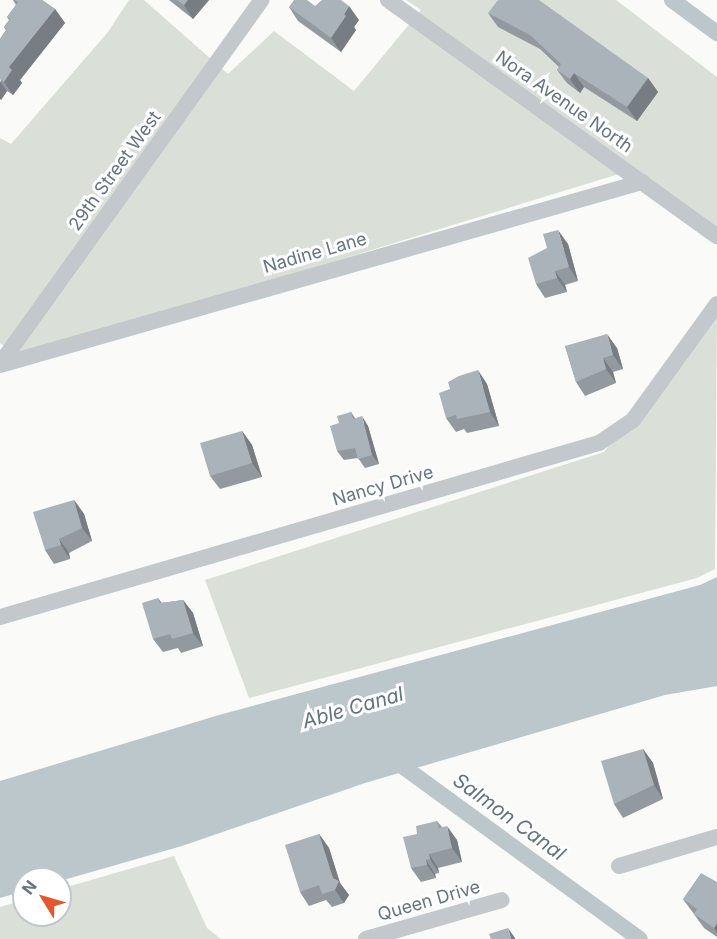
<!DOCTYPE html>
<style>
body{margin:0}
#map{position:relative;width:717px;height:939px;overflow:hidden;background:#fafaf8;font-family:Inter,sans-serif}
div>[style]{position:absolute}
.green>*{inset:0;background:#dadfd7}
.water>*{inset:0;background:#bbc7cb}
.canal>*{height:16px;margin:-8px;padding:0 8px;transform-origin:8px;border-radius:8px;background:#bbc7cb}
.minor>*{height:16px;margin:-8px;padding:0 8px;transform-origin:8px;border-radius:8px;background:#c3c8cc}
.wall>*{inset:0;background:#929a9f}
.shaded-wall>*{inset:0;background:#777d82}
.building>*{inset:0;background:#aab3b9}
span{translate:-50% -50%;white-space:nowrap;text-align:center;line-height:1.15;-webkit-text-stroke:6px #fff;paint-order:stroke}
.street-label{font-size:18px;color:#657683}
.water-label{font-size:20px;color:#60757c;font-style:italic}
.north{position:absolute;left:12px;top:867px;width:60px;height:60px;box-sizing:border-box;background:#fff;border:2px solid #c1c8cd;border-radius:50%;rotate:307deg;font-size:16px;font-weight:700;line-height:24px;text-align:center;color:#657683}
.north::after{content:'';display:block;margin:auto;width:21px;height:27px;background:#e4572e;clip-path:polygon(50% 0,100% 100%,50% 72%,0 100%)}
</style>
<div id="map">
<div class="green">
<div style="clip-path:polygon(129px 0,144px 0,228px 74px,274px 31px,354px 91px,421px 10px,406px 0,616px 0,717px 77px,717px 242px,619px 174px,20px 358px,0 343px,0 138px,11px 144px,108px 32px)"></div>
<div style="clip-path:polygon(717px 304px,715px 569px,697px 578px,249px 698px,205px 580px,604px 452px)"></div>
<div style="clip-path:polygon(174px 856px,207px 928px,221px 939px,0 939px,0 907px,24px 900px,24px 915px,60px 915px,60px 889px)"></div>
</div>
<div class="water">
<div style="clip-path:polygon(717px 577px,717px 686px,665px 695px,365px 783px,182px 846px,60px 881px,24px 879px,24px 891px,0 898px,0 781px,219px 715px,700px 585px)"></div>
</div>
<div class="canal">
<div style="left:672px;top:0;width:56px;rotate:36.3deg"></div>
<div style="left:390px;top:757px;width:309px;rotate:36.1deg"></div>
</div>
<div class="minor">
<div style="left:388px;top:0;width:405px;rotate:35.7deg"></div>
<div style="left:0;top:364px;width:448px;rotate:-54.3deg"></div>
<div style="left:0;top:365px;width:668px;rotate:-15.91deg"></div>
<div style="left:0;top:617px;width:624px;rotate:-16.2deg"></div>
<div style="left:599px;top:443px;width:41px;rotate:-34.1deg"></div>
<div style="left:633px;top:420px;width:143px;rotate:-54.1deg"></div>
<div style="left:619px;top:866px;width:102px;rotate:-16.5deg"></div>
<div style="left:366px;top:939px;width:141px;rotate:-16deg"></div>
</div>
<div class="wall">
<div style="clip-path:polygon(13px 0,42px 0,55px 9px,65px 23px,20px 80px,22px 83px,13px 95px,7px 91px,1px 100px,0 39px,6px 30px,4px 27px,9px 20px,7px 17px,16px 5px)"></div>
<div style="clip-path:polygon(169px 0,209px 0,193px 19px)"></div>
<div style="clip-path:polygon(315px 6px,359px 20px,354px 27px,356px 30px,341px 52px,298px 21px,289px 7px)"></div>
<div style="clip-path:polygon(488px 13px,648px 78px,658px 92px,637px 121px,584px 87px,580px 93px,567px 83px,557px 70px,559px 67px,540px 49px,498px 27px)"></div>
<div style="clip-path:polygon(568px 244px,578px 281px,565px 285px,567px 292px,545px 298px,536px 284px)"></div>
<div style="clip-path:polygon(565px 346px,617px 348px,623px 369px,613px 372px,616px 383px,585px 396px,576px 382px)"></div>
<div style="clip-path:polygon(487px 384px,499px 426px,467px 433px,464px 429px,456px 432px,446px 418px)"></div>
<div style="clip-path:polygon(351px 412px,355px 418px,368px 426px,379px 464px,365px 468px,358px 458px,344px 460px,337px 451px,339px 423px)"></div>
<div style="clip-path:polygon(242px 431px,252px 445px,262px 477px,220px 489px,210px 476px)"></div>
<div style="clip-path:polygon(74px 500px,84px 514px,92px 541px,69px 553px,70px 559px,54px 564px,45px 550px)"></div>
<div style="clip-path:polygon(158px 598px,162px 603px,183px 600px,193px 613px,203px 646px,181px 653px,178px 648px,163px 652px,153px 639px)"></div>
<div style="clip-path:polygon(643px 749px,653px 763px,663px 799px,623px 818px,614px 804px)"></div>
<div style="clip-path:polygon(437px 821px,442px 827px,457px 840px,462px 862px,438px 868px,439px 873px,435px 874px,436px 878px,421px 882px,411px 868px,417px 834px)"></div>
<div style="clip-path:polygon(319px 834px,329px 848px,340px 883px,349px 895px,344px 903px,332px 907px,326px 900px,309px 906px,300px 892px)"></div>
<div style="clip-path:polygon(717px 882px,717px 937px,704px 928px,683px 899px)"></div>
</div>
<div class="shaded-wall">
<div style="clip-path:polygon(188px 0,209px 0,193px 19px,184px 5px)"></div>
<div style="clip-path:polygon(349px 6px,359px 20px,354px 27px,356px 30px,341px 52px,331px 38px,344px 14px)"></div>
<div style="clip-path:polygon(55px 9px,65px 23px,20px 80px,22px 83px,13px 95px,4px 82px,9px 67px)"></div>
<div style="clip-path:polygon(574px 73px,584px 87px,580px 93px,570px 79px)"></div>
<div style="clip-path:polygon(648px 78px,658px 92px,637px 121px,627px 107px)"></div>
<div style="clip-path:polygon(0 81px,7px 91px,1px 100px,0 99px)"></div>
<div style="clip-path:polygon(558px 230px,568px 244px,578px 281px,569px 267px)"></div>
<div style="clip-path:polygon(555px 271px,565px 285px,567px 292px,557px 278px)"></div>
<div style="clip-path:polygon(607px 334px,617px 348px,623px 369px,613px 355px)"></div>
<div style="clip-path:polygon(603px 358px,613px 372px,616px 383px,606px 369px)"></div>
<div style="clip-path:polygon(478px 370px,487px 384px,499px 426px,490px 412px)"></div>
<div style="clip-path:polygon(362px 416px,368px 426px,379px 464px,372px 455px)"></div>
<div style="clip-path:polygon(242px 431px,252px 445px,262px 477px,252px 463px)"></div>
<div style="clip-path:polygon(74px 500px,84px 514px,92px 541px,82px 528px)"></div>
<div style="clip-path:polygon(59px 539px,69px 553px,70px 559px,61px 545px)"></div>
<div style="clip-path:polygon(183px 600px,193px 613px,203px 646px,193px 633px)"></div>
<div style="clip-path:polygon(643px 749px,653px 763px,663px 799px,654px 785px)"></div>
<div style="clip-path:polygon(447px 826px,457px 840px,462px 862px,452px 848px)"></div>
<div style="clip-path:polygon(319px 834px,329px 848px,340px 883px,349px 895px,344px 903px,335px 890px,333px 878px)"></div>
<div style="clip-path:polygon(429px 854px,438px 868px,439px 873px,430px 859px)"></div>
<div style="clip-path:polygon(426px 860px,435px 874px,436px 878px,427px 865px)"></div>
<div style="clip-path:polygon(717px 923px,717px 933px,714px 928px)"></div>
<div style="clip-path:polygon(508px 928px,515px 938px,515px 939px,511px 939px)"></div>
</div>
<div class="building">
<div style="clip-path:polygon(15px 0,42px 0,55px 9px,9px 67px,12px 70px,4px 82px,0 79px,0 39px,7px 29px,4px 27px,10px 19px,7px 17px,18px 2px)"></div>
<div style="clip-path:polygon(177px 0,188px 0,184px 5px)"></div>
<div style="clip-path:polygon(294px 0,307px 0,315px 6px,322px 0,341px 0,349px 6px,344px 14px,346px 16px,331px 38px,289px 7px)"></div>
<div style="clip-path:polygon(498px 0,539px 0,648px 78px,627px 107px,574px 73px,570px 79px,557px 70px,561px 64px,530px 35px,488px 13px)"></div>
<div style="clip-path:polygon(558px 230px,569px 267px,555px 271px,557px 278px,536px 284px,528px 258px,547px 248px,543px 234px)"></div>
<div style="clip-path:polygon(607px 334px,613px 355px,603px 358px,606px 369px,576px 382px,565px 346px)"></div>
<div style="clip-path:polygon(478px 370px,490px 412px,457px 419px,456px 415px,446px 418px,439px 393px,450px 389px,448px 382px,459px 376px)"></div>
<div style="clip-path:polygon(351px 412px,353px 419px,362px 416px,372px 455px,358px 459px,355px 448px,337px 451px,330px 426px,339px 423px,337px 416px)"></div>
<div style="clip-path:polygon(242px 431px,252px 463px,210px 476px,200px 443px)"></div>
<div style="clip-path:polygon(74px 500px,82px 528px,59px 539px,61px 545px,45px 550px,33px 512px)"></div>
<div style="clip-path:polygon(158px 598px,160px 603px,183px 600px,193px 633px,172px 639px,170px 634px,153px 639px,142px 603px)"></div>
<div style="clip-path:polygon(643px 749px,654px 785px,614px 804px,601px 761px)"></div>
<div style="clip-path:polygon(437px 821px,439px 828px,447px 826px,452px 848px,429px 854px,430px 859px,426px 860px,427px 865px,411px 868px,403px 837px,417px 834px,416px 826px)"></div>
<div style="clip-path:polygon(319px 834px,333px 878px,339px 881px,335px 890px,322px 894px,319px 885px,300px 892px,285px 845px)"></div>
<div style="clip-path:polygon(701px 873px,717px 882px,717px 923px,714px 928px,694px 914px,697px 909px,683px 899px)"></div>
<div style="clip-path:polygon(508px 928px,511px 939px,491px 939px,489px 934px)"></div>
</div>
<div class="street-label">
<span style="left:564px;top:102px;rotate:35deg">Nora Avenue North</span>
<span style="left:115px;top:171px;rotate:-54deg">29th Street West</span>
<span style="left:315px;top:253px;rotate:-16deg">Nadine Lane</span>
<span style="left:383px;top:486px;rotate:-16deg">Nancy Drive</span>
<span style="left:429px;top:901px;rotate:-16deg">Queen Drive</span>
</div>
<div class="water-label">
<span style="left:353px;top:708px;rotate:-16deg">Able Canal</span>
<span style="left:509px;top:817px;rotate:36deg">Salmon Canal</span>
</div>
<div class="north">N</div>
</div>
